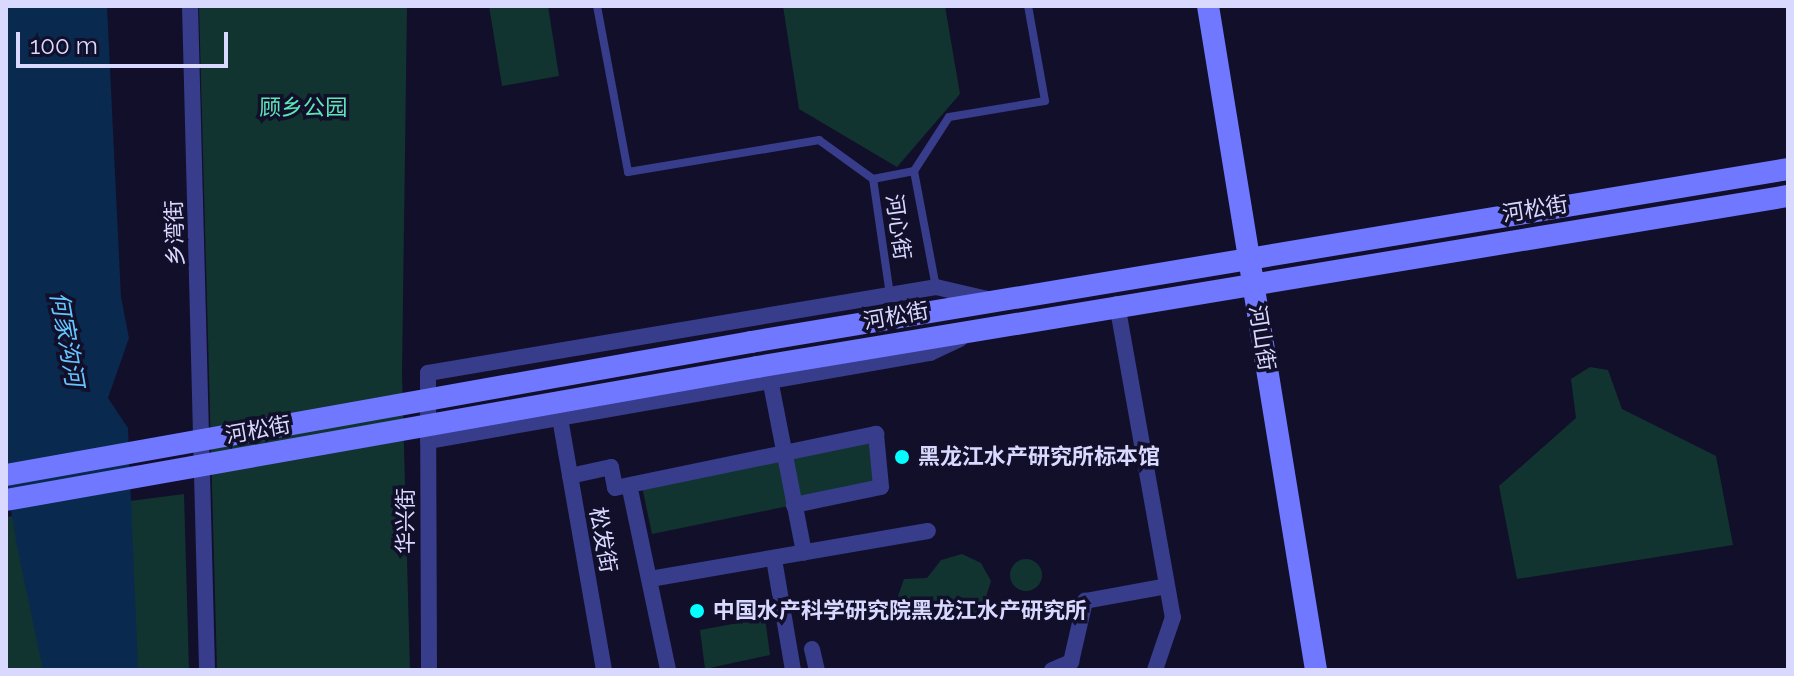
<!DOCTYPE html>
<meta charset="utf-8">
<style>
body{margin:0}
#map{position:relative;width:1794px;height:676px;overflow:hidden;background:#110f2a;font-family:Raleway,"Noto Sans SC",sans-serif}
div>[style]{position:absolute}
.green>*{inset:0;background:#113430}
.round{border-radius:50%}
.water>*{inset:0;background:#09294e}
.lane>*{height:8px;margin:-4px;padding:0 4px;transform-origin:4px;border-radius:4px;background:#373c8b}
.street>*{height:16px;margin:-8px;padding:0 8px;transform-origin:8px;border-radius:8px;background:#373c8b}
.secondary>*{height:22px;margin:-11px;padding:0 11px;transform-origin:11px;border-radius:11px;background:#6f78ff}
.secondary-bridge>*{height:22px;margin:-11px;padding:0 11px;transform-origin:11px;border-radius:11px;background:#6f78ff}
.dots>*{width:22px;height:22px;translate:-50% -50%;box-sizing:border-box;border:4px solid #110f2a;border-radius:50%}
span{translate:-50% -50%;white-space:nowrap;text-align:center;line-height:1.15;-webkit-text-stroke:7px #110f2a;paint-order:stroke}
.park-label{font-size:22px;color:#5ce7b7}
.street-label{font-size:22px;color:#d9d8ff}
.poi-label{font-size:22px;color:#d9d8ff;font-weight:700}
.left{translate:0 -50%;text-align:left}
.water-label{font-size:24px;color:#66c6ff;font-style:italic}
.frame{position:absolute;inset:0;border:8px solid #d9d8ff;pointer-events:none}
.scale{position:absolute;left:16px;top:32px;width:212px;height:36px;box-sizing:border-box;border:4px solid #d9d8ff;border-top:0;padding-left:10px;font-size:24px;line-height:28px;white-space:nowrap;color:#d9d8ff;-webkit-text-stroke:6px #110f2a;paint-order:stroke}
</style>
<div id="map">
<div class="green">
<div style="clip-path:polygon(199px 6px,407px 6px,402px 374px,410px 670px,217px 670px)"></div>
<div style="clip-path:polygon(489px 6px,548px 6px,559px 76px,502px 86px)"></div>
<div style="clip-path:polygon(783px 6px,945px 6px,960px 94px,897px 167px,799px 109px)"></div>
<div style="clip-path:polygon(1590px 367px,1608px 370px,1622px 409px,1716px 456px,1733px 545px,1517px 579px,1499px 486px,1576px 418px,1571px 379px)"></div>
<div style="clip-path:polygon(876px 434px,881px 487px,652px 534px,641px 482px)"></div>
<div style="clip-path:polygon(184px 494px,189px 670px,6px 670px,6px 517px)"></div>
<div style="clip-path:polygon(962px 554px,981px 563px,991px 581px,982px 610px,963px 619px,931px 605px,915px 612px,904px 607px,898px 596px,904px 579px,927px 578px,941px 560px)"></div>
<div class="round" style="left:1010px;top:559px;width:32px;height:32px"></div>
<div style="clip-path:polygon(765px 618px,770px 655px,705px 669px,700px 630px)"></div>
</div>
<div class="water">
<div style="clip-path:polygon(6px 6px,107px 6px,121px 297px,129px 338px,108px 398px,128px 428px,138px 670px,43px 670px,18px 551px,6px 482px)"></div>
</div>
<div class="lane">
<div style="left:597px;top:6px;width:169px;rotate:79.4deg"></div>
<div style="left:628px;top:172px;width:194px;rotate:-9.5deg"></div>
<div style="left:819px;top:140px;width:67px;rotate:35.8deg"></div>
<div style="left:914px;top:171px;width:64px;rotate:-57.1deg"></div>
<div style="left:949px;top:117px;width:97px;rotate:-9.5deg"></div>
<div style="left:1045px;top:101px;width:97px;rotate:-100.1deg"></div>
<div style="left:890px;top:295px;width:117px;rotate:-98.3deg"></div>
<div style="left:873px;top:179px;width:42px;rotate:-11deg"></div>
<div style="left:914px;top:171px;width:118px;rotate:79.3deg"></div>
</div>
<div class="street">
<div style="left:190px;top:6px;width:664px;rotate:88.53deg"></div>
<div style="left:1117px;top:304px;width:318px;rotate:79.9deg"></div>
<div style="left:1173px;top:617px;width:56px;rotate:108.8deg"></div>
<div style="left:770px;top:379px;width:177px;rotate:78.9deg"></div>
<div style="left:560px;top:418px;width:256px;rotate:80.1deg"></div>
<div style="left:428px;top:441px;width:510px;rotate:-9.94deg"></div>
<div style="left:930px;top:353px;width:33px;rotate:-25deg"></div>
<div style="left:570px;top:476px;width:42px;rotate:-12.4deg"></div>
<div style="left:611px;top:467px;width:21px;rotate:79deg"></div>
<div style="left:615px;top:488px;width:267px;rotate:-11.7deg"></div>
<div style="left:876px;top:434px;width:53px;rotate:84.6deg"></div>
<div style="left:881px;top:487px;width:89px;rotate:168.3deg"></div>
<div style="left:631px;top:494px;width:180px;rotate:78.1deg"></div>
<div style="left:774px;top:559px;width:113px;rotate:80.3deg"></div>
<div style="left:650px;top:579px;width:282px;rotate:-9.8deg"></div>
<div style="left:812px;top:649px;width:22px;rotate:77deg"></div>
<div style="left:429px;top:670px;width:297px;rotate:-90.2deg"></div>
<div style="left:428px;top:373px;width:515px;rotate:-9.61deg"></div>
<div style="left:936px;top:287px;width:53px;rotate:13deg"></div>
<div style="left:1052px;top:670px;width:21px;rotate:-23deg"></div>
<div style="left:1071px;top:662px;width:63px;rotate:-77.1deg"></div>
<div style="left:1085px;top:601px;width:83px;rotate:-10.4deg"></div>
</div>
<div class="secondary">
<div style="left:1208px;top:6px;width:673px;rotate:80.76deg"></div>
<div style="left:751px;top:342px;width:1051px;rotate:-9.47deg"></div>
<div style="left:757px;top:367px;width:1045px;rotate:-9.42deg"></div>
</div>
<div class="secondary-bridge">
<div style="left:6px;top:475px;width:757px;rotate:-10.12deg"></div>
<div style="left:6px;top:500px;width:763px;rotate:-10.04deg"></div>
</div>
<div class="dots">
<div style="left:902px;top:457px;background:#04fdff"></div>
<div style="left:697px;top:611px;background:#04fdff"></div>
</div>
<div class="park-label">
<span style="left:303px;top:108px">顾乡公园</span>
</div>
<div class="street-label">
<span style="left:1535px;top:209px;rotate:-9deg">河松街</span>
<span style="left:898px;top:227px;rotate:82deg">河心街</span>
<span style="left:175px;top:233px;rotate:-92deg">乡湾街</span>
<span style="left:896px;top:316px;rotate:-10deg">河松街</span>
<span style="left:1262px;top:338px;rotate:81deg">河山街</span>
<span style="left:258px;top:430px;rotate:-10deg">河松街</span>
<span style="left:406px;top:521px;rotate:-90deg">华兴街</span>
<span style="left:603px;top:540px;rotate:80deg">松发街</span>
</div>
<div class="poi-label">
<span class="left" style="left:918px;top:457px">黑龙江水产研究所标本馆</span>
<span class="left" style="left:713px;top:611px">中国水产科学研究院黑龙江水产研究所</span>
</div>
<div class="water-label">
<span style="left:67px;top:339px;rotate:80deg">何家沟河</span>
</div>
<div class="frame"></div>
<div class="scale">100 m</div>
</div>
